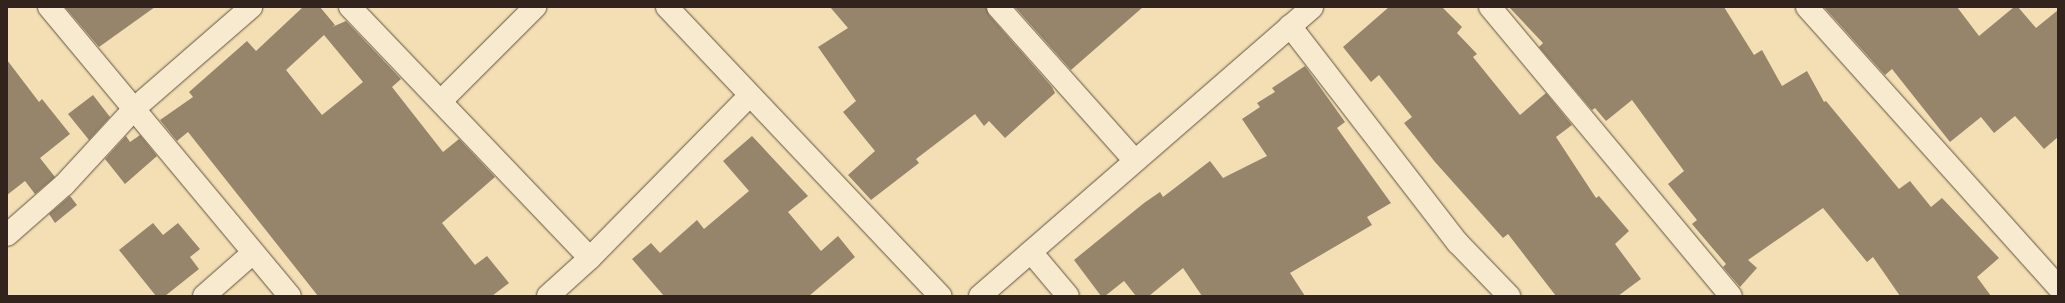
<!DOCTYPE html>
<style>
body{margin:0}
#map{position:relative;width:2065px;height:303px;overflow:hidden;background:#f3dfb3;font-family:Alegreya,serif}
div>[style]{position:absolute}
.building>*{inset:0;background:#96856b}
.roads{filter:drop-shadow(0 0 1px #625242) drop-shadow(0 0 1px #625242)}
.minor>*{height:22px;margin:-11px;padding:0 11px;transform-origin:11px;border-radius:11px;background:#f7eace}
.tertiary>*{height:22px;margin:-11px;padding:0 11px;transform-origin:11px;border-radius:11px;background:#f7eace}
span{translate:-50% -50%;white-space:nowrap;text-align:center;line-height:1.15;-webkit-text-stroke:4px #f7eace;paint-order:stroke}
.frame{position:absolute;inset:0;border:8px solid #32231d;pointer-events:none}
</style>
<div id="map">
<div class="building">
<div style="clip-path:polygon(65px 7px,155px 7px,99px 47px)"></div>
<div style="clip-path:polygon(evenodd,303px 7px,320px 7px,335px 25px,332px 27px,346px 21px,401px 79px,392px 87px,443px 152px,459px 139px,495px 177px,442px 223px,475px 265px,487px 256px,509px 283px,492px 296px,318px 296px,188px 132px,177px 141px,160px 120px,193px 97px,189px 92px,247px 41px,256px 51px,303px 7px,324px 35px,363px 82px,322px 115px,286px 70px,324px 35px)"></div>
<div style="clip-path:polygon(830px 7px,986px 7px,989px 15px,1052px 87px,1055px 93px,1005px 138px,989px 121px,984px 126px,975px 114px,916px 159px,919px 163px,871px 200px,848px 175px,875px 151px,843px 112px,856px 101px,818px 47px,848px 28px)"></div>
<div style="clip-path:polygon(1015px 7px,1143px 7px,1071px 70px)"></div>
<div style="clip-path:polygon(1389px 7px,1442px 7px,1462px 27px,1457px 33px,1477px 54px,1473px 57px,1520px 115px,1546px 93px,1572px 125px,1556px 137px,1596px 198px,1599px 196px,1629px 231px,1615px 244px,1641px 279px,1618px 296px,1556px 296px,1508px 234px,1503px 238px,1435px 162px,1404px 123px,1412px 117px,1379px 75px,1371px 82px,1343px 47px)"></div>
<div style="clip-path:polygon(1509px 7px,1724px 7px,1754px 55px,1762px 50px,1782px 86px,1807px 71px,1824px 102px,1826px 101px,1899px 189px,1910px 181px,1931px 207px,1942px 198px,1999px 258px,1977px 277px,1991px 296px,1900px 296px,1873px 257px,1867px 262px,1823px 208px,1748px 260px,1757px 268px,1740px 287px,1723px 267px,1726px 264px,1692px 224px,1697px 220px,1668px 184px,1684px 171px,1632px 100px,1606px 121px,1595px 108px,1592px 110px,1539px 47px,1543px 43px)"></div>
<div style="clip-path:polygon(1824px 7px,1957px 7px,1979px 36px,2014px 7px,2018px 7px,2036px 28px,2058px 10px,2058px 137px,2044px 149px,2015px 116px,1994px 133px,1981px 117px,1950px 142px,1892px 69px,1885px 75px)"></div>
<div style="clip-path:polygon(7px 60px,39px 102px,42px 99px,70px 134px,40px 158px,55px 177px,35px 194px,25px 181px,7px 195px)"></div>
<div style="clip-path:polygon(1305px 66px,1345px 122px,1337px 128px,1391px 203px,1367px 217px,1372px 225px,1290px 273px,1305px 296px,1202px 296px,1183px 268px,1149px 296px,1136px 296px,1124px 281px,1105px 296px,1101px 296px,1074px 260px,1144px 203px,1160px 192px,1163px 197px,1210px 161px,1223px 178px,1267px 156px,1242px 119px,1260px 107px,1257px 103px,1275px 92px,1272px 88px)"></div>
<div style="clip-path:polygon(93px 95px,110px 117px,89px 140px,68px 114px)"></div>
<div style="clip-path:polygon(140px 135px,157px 156px,125px 184px,105px 159px,126px 136px,130px 142px)"></div>
<div style="clip-path:polygon(752px 136px,808px 196px,788px 212px,821px 251px,838px 236px,855px 257px,809px 296px,664px 296px,632px 259px,651px 243px,660px 253px,697px 220px,704px 229px,749px 191px,723px 161px)"></div>
<div style="clip-path:polygon(70px 196px,77px 205px,55px 223px,49px 214px)"></div>
<div style="clip-path:polygon(153px 223px,163px 235px,178px 223px,200px 249px,190px 257px,199px 269px,165px 296px,156px 296px,119px 250px)"></div>
</div>
<div class="roads">
<div class="minor">
<div style="left:49px;top:7px;width:376px;rotate:50.2deg"></div>
<div style="left:350px;top:7px;width:347px;rotate:46.3deg"></div>
<div style="left:667px;top:7px;width:398px;rotate:46.6deg"></div>
<div style="left:1490px;top:7px;width:376px;rotate:50.2deg"></div>
<div style="left:1807px;top:7px;width:376px;rotate:48.1deg"></div>
<div style="left:1290px;top:26px;width:274px;rotate:52.3deg"></div>
<div style="left:1458px;top:243px;width:74px;rotate:46.1deg"></div>
<div style="left:442px;top:100px;width:132px;rotate:-45deg"></div>
<div style="left:7px;top:235px;width:76px;rotate:-41.3deg"></div>
<div style="left:64px;top:185px;width:105px;rotate:-47.3deg"></div>
<div style="left:135px;top:108px;width:154px;rotate:-41deg"></div>
<div style="left:1031px;top:252px;width:57px;rotate:49.9deg"></div>
<div style="left:204px;top:296px;width:65px;rotate:-41.3deg"></div>
<div style="left:548px;top:296px;width:57px;rotate:-42.1deg"></div>
<div style="left:590px;top:258px;width:227px;rotate:-45.5deg"></div>
</div>
<div class="tertiary">
<div style="left:998px;top:7px;width:206px;rotate:48.3deg"></div>
<div style="left:980px;top:296px;width:440px;rotate:-41deg"></div>
</div>
</div>
<div class="frame"></div>
</div>
